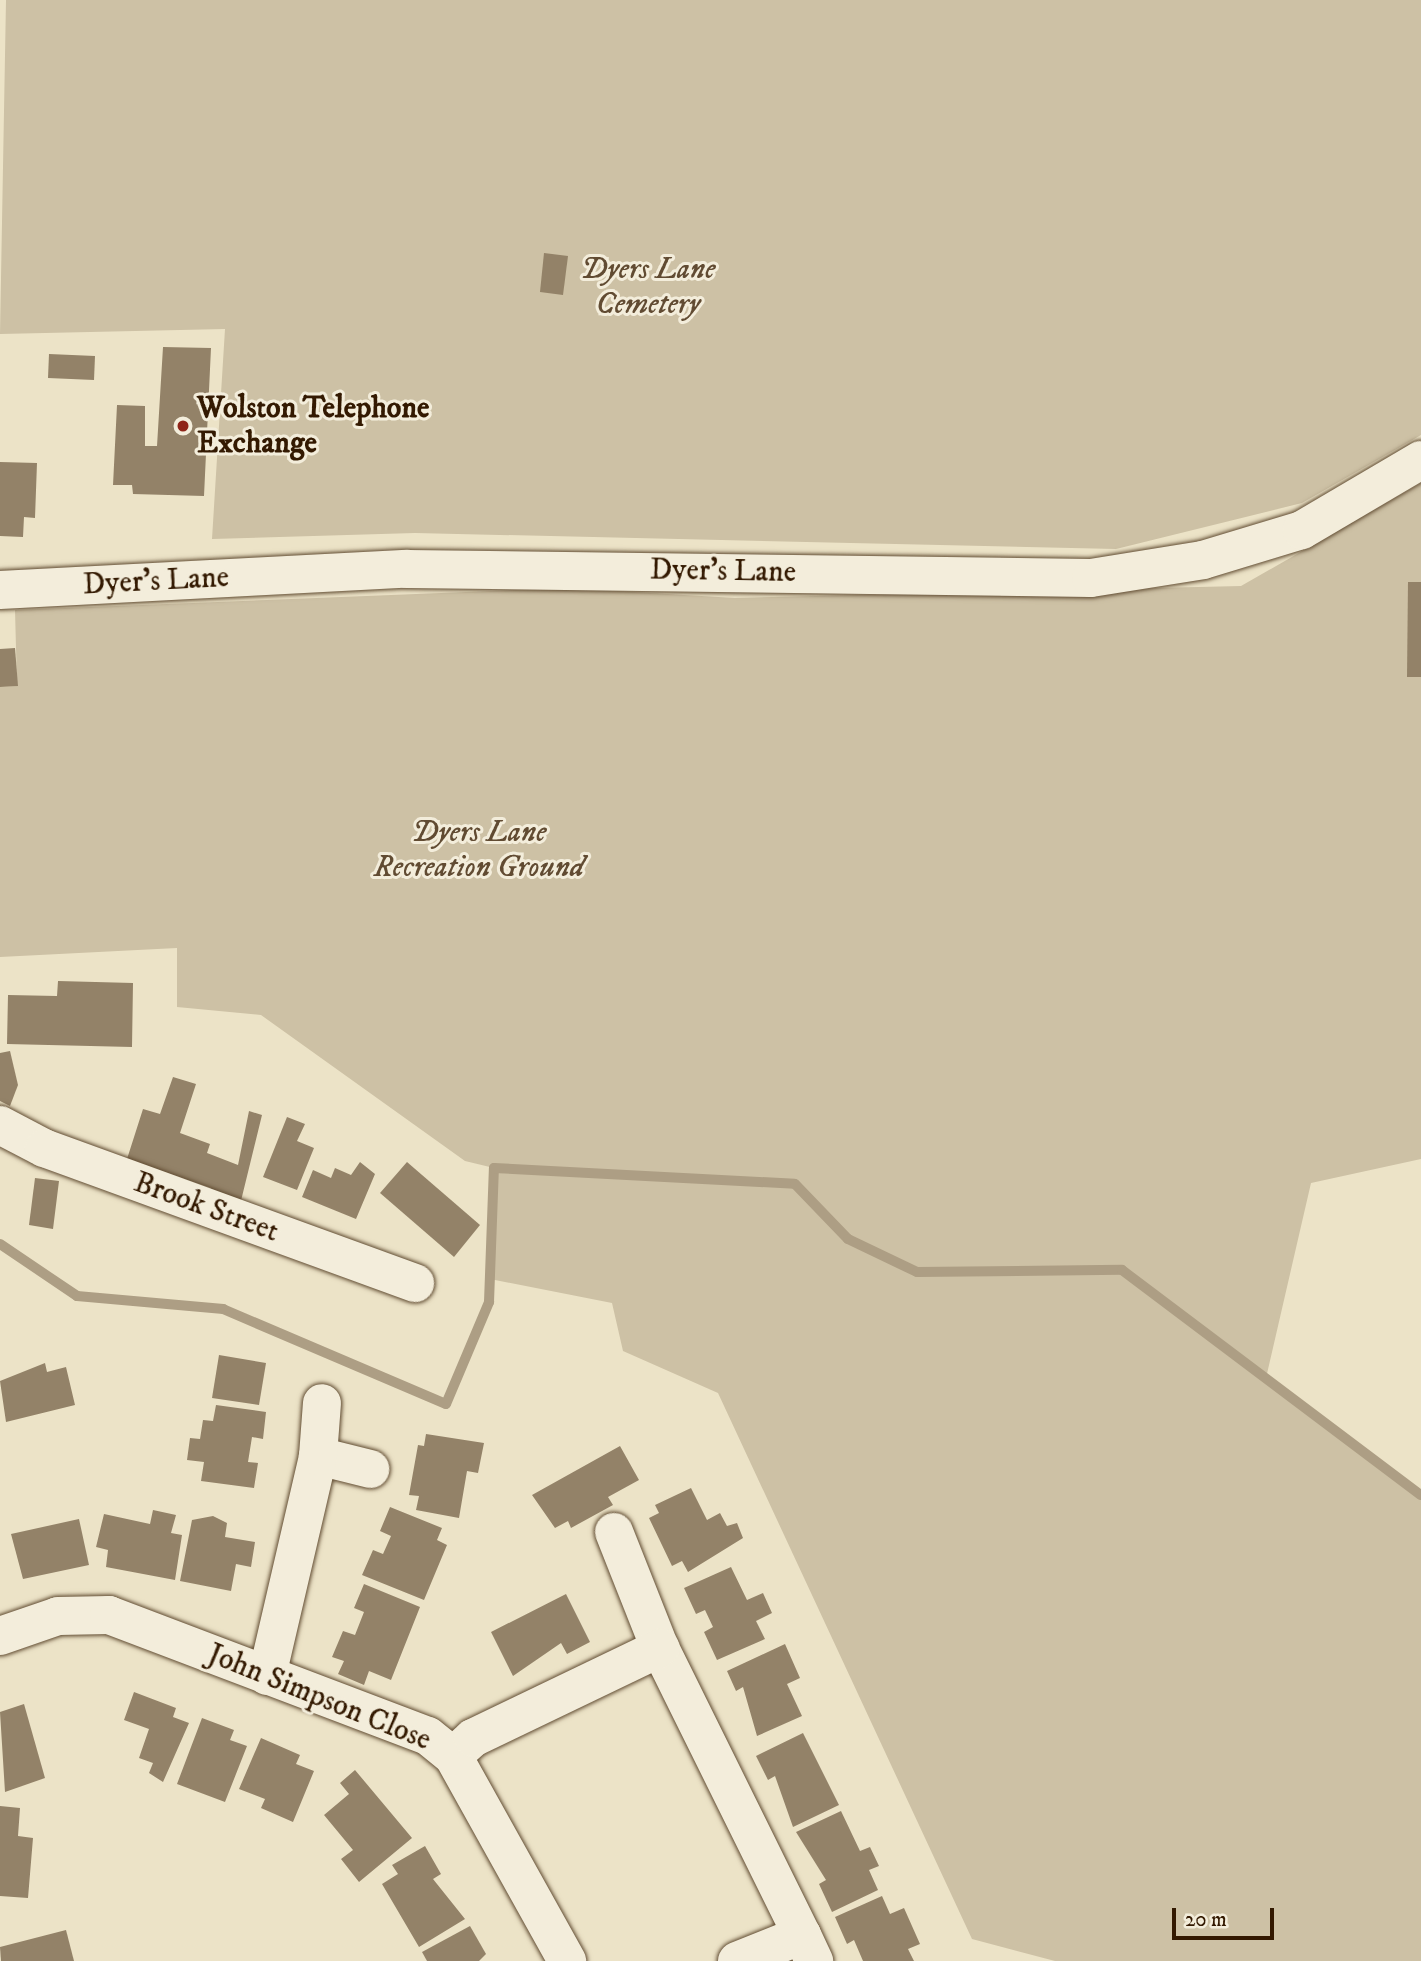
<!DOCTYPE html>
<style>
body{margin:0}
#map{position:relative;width:1421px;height:1961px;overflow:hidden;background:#ece3c7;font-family:"IM FELL DW Pica",serif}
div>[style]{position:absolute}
.green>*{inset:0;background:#cdc1a5}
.stream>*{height:10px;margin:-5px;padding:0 5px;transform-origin:5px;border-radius:5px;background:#ad9e84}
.building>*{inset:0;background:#938268}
.roads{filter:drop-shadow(0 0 2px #614c32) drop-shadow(0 0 2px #614c32)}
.street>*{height:38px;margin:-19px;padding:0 19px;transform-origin:19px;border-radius:19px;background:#f3eddb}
.dots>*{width:19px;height:19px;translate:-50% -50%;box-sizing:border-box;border:4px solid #f3eddb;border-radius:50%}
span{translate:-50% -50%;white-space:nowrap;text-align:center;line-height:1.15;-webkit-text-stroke:6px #f3eddb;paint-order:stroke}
.park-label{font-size:30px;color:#614b32;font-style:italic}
.poi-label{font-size:30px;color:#331901;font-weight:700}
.left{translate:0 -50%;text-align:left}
.street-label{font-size:30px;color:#331901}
.scale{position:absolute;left:1172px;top:1908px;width:102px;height:32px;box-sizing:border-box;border:4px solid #331901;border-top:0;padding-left:9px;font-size:21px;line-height:24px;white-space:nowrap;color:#331901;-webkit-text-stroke:5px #f3eddb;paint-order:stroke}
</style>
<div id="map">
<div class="green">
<div style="clip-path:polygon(6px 0,1421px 0,1421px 435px,1302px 503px,1116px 549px,415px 533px,212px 539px,225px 329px,0 334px)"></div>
<div style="clip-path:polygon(1421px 483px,1421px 1159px,1311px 1183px,1266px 1378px,1421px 1495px,1421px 1961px,1055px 1961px,972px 1939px,718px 1393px,623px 1351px,612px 1303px,490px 1279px,494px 1168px,465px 1161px,261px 1015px,177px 1007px,177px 948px,0 957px,0 687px,17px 686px,15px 610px,566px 588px,735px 598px,1241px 586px)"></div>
</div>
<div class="stream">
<div style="left:0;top:1244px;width:93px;rotate:34deg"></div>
<div style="left:77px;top:1296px;width:147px;rotate:5.1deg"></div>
<div style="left:223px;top:1309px;width:242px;rotate:23.1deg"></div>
<div style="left:446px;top:1404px;width:111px;rotate:-67.1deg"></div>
<div style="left:489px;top:1302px;width:134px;rotate:-87.9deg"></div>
<div style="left:494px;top:1168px;width:301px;rotate:3deg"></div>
<div style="left:795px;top:1184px;width:76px;rotate:46.1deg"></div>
<div style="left:848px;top:1239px;width:76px;rotate:25.6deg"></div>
<div style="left:917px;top:1272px;width:205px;rotate:-0.6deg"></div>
<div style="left:1122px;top:1270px;width:374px;rotate:37deg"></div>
</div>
<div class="building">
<div style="clip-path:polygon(544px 253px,568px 256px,563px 295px,540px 292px)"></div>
<div style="clip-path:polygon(163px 347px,211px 348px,204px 496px,133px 494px,132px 485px,113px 485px,117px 405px,145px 406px,145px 446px,157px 446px)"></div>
<div style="clip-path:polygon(49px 354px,95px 356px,94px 380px,48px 378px)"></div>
<div style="clip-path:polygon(0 462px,37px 463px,35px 518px,24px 517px,23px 537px,0 536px)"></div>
<div style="clip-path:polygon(1408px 582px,1421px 582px,1421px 677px,1407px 677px)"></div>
<div style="clip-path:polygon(15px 648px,18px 686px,0 687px,0 649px)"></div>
<div style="clip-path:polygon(58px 981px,133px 983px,132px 1047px,7px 1044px,8px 995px,57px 996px)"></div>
<div style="clip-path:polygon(10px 1051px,18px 1085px,10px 1106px,0 1101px,0 1053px)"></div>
<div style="clip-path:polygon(173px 1077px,196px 1084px,180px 1133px,210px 1144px,207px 1153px,238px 1165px,249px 1111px,262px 1115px,238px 1213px,207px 1200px,211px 1188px,127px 1159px,143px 1109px,160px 1114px)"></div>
<div style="clip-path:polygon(287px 1117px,305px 1124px,297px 1141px,314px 1148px,297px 1190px,263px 1177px)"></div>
<div style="clip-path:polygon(360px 1162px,375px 1174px,356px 1219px,302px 1197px,313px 1170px,331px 1178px,335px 1168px,351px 1175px)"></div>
<div style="clip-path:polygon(407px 1162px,480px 1225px,454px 1257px,380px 1193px)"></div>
<div style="clip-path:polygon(35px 1178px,59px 1181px,53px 1229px,29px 1225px)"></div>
<div style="clip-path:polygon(219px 1355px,266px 1363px,259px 1405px,212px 1398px)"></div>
<div style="clip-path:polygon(45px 1363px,47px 1372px,66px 1367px,75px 1405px,6px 1422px,0 1381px)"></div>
<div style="clip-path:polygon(216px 1405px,266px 1412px,263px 1439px,252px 1437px,248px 1462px,258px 1463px,254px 1488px,201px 1481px,204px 1462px,187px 1460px,190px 1438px,200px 1439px,203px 1420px,213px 1421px)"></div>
<div style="clip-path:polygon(426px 1434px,484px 1443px,478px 1473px,467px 1471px,459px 1518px,416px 1510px,419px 1496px,409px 1495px,418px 1445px,424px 1446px)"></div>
<div style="clip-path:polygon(620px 1446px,639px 1480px,608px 1497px,613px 1505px,571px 1528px,568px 1521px,555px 1528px,532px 1495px)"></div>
<div style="clip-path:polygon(691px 1488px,707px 1520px,720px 1513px,727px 1526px,737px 1523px,743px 1538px,688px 1572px,682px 1561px,672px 1566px,649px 1518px,659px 1513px,655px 1505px)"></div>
<div style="clip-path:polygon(390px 1507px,442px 1528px,437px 1540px,447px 1545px,424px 1600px,362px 1575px,373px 1550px,383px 1554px,391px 1536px,380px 1531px)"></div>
<div style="clip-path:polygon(153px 1510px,176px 1515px,171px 1533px,182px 1535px,175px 1580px,106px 1567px,108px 1550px,96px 1547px,104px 1514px,150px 1524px)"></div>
<div style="clip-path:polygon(213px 1516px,227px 1523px,225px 1537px,255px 1542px,251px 1567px,236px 1564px,231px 1591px,180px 1581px,192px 1520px)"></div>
<div style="clip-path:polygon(79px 1519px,89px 1565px,23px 1579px,11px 1534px)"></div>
<div style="clip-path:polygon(731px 1567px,747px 1600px,763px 1593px,772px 1613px,756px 1621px,765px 1639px,717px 1660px,704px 1632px,713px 1627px,705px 1610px,696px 1614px,684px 1588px)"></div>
<div style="clip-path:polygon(364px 1584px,420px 1607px,391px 1680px,369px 1671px,364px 1685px,338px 1674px,344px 1661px,332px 1657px,343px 1631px,355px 1635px,364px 1612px,354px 1608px)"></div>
<div style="clip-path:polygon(566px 1594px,590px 1642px,567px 1654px,561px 1643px,513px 1676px,491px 1632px)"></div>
<div style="clip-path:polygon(785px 1644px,800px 1678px,787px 1684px,802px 1716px,757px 1736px,743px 1687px,736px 1691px,727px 1671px)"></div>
<div style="clip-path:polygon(134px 1692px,176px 1708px,173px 1717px,189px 1723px,163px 1782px,149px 1773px,153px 1763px,139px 1758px,149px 1729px,124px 1720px)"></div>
<div style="clip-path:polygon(24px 1704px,45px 1778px,5px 1792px,0 1712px)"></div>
<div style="clip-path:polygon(202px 1718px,234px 1730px,230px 1740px,247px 1746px,225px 1802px,177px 1784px)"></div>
<div style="clip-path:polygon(803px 1733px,839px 1805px,793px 1827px,775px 1776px,768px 1780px,756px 1756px)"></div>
<div style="clip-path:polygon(261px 1738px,300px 1755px,296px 1764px,314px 1771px,293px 1822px,261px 1808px,265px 1799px,239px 1789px)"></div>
<div style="clip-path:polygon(355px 1770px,412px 1838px,359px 1882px,341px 1859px,353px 1850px,324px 1815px,349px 1794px,340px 1783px)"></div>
<div style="clip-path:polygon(0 1806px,20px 1808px,18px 1836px,33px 1838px,28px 1898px,0 1896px)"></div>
<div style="clip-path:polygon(841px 1811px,860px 1851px,870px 1847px,879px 1866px,869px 1870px,878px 1890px,832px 1912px,819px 1884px,826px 1880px,796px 1832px)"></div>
<div style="clip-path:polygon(425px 1846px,441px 1874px,433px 1879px,465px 1919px,419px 1947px,382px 1884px,398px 1874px,392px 1865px)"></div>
<div style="clip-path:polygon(882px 1896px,890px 1914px,904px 1908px,920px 1944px,908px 1949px,914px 1961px,863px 1961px,854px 1940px,847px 1944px,835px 1917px)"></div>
<div style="clip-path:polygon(470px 1926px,486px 1954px,479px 1961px,427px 1961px,422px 1952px)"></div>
<div style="clip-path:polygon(66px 1930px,74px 1961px,1px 1961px,0 1947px)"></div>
</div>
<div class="roads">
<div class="street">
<div style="left:0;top:590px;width:408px;rotate:-3deg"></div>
<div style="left:407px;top:569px;width:684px;rotate:0.75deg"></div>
<div style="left:1091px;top:578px;width:113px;rotate:-9.1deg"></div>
<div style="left:1203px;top:560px;width:103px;rotate:-16.9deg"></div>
<div style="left:1302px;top:530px;width:138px;rotate:-30.5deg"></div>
<div style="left:0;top:1125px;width:50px;rotate:27.6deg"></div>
<div style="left:44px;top:1148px;width:395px;rotate:20deg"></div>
<div style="left:318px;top:1456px;width:54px;rotate:14deg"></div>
<div style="left:614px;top:1532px;width:125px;rotate:68.4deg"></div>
<div style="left:660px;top:1648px;width:320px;rotate:63.7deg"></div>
<div style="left:0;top:1636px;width:61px;rotate:-19deg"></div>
<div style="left:58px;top:1616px;width:51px;rotate:-1.1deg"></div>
<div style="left:109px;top:1615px;width:341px;rotate:20.8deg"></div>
<div style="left:428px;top:1736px;width:32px;rotate:39deg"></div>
<div style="left:453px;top:1756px;width:235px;rotate:60.9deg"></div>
<div style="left:267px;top:1676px;width:226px;rotate:-76.9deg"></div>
<div style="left:318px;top:1456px;width:53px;rotate:-85.7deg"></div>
<div style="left:453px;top:1756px;width:27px;rotate:-42deg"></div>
<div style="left:473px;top:1738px;width:208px;rotate:-25.7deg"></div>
<div style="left:737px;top:1961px;width:70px;rotate:-21.8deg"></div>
<div style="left:802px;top:1935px;width:29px;rotate:65deg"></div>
</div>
</div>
<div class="dots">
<div style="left:183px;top:426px;background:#8f2418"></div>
</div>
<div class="park-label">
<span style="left:648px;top:287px">Dyers Lane<br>Cemetery</span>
<span style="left:479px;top:850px">Dyers Lane<br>Recreation Ground</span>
</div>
<div class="poi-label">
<span class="left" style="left:197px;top:426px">Wolston Telephone<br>Exchange</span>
</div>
<div class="street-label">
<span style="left:723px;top:572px;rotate:1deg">Dyer's Lane</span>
<span style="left:156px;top:582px;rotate:-3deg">Dyer's Lane</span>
<span style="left:206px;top:1208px;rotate:20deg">Brook Street</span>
<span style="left:319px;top:1698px;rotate:22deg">John Simpson Close</span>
</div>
<div class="scale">20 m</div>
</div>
